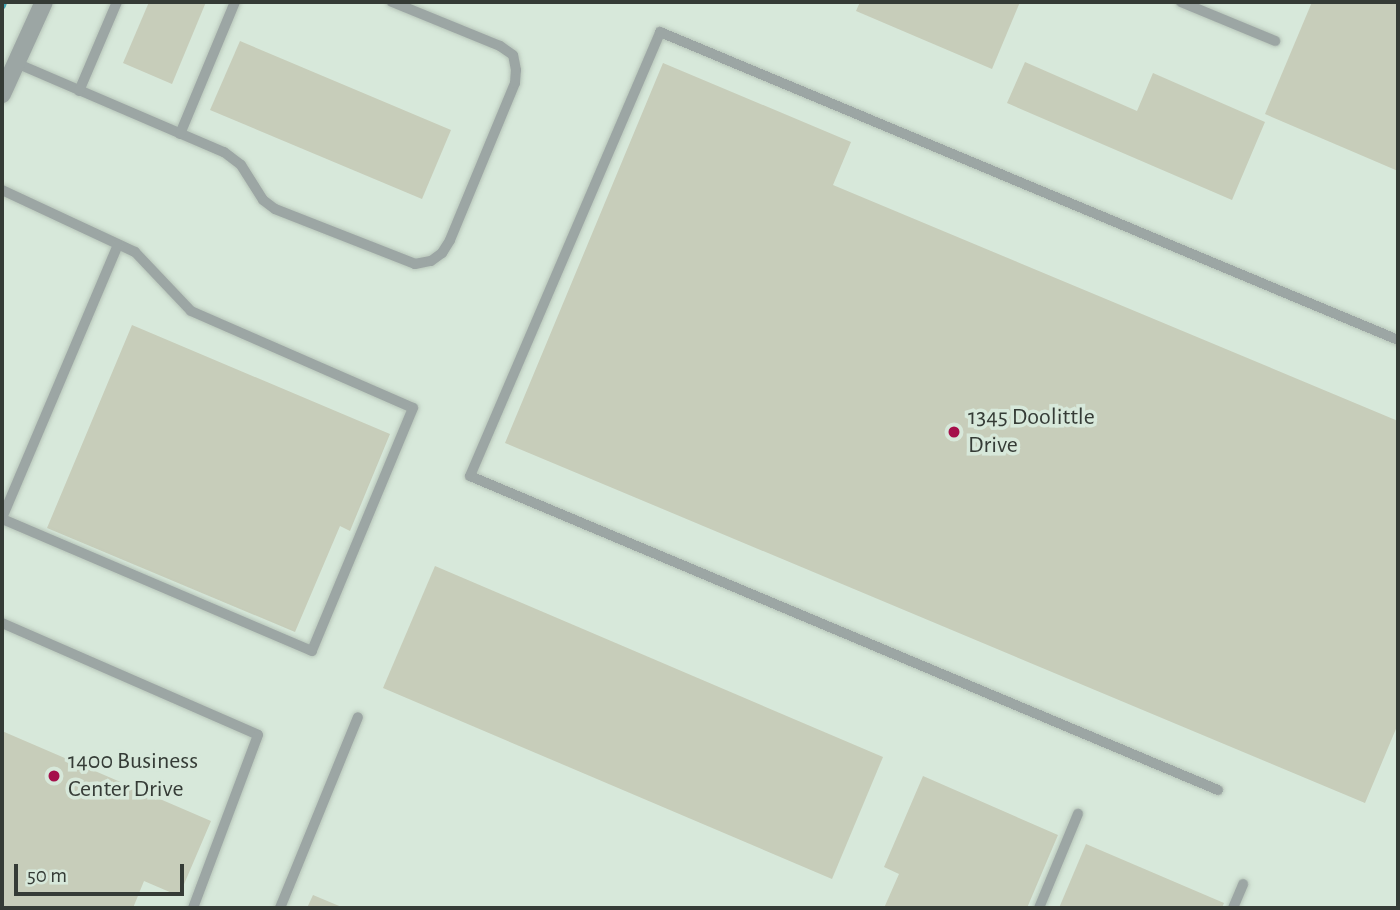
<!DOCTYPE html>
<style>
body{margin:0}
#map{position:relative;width:1400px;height:910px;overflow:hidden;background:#d7e8da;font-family:"Alegreya Sans",sans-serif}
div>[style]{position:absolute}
.stream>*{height:7px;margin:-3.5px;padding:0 3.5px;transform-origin:3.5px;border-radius:3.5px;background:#41a5b5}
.building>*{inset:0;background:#c7cdba}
.roads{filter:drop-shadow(0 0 2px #b7c5b9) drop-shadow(0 0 2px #b7c5b9)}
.service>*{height:10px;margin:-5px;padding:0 5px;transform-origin:5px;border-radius:5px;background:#9ca6a4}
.minor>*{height:18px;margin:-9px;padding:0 9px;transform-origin:9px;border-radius:9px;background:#9ca6a4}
.dots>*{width:19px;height:19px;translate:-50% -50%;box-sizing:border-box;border:4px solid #d7e8da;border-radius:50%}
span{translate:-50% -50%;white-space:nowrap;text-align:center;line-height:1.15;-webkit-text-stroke:7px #d7e8da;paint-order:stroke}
.poi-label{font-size:24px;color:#353b36}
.left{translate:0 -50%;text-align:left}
.frame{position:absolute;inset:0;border:4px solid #353b36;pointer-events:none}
.scale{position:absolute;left:14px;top:864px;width:170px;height:32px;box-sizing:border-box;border:4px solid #353b36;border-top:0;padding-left:9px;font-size:21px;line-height:24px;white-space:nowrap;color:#353b36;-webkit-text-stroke:5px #d7e8da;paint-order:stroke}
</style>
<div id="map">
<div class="stream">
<div style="left:2px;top:5px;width:3px;rotate:-72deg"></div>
</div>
<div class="building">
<div style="clip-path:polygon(149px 2px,206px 2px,172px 84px,123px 63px)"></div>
<div style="clip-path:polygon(860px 2px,1020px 2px,992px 69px,856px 11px)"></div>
<div style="clip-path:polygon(1312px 2px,1398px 2px,1398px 171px,1265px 114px)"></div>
<div style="clip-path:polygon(240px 41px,451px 130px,422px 199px,210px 110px)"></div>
<div style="clip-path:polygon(1025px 62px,1137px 111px,1153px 73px,1265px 122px,1232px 200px,1007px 103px)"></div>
<div style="clip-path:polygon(663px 63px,851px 142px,833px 185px,1398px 421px,1398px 724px,1365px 803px,505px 443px)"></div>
<div style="clip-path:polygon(132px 325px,390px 434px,350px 531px,340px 526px,295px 632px,47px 528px)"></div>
<div style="clip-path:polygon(435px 566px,883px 757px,832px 879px,383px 688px)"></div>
<div style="clip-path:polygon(2px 731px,211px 821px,179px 896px,144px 881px,133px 908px,2px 908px)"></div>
<div style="clip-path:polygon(923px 776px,1058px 835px,1027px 908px,884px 908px,899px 874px,884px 867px)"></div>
<div style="clip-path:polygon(1086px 844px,1224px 903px,1222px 908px,1059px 908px)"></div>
<div style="clip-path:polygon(313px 895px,344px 908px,307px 908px)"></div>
</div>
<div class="roads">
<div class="service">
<div style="left:1181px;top:2px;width:102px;rotate:22.5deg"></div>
<div style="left:16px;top:63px;width:226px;rotate:23.2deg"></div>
<div style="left:224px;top:152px;width:21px;rotate:37deg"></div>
<div style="left:241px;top:165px;width:41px;rotate:57.8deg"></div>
<div style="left:263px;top:200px;width:15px;rotate:37deg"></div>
<div style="left:275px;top:209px;width:150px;rotate:21.4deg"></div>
<div style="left:415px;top:264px;width:16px;rotate:-11deg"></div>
<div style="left:431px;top:261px;width:14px;rotate:-36deg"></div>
<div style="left:442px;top:253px;width:15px;rotate:-58deg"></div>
<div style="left:450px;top:240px;width:170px;rotate:-67.5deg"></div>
<div style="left:515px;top:83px;width:13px;rotate:-86deg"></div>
<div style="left:516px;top:70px;width:15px;rotate:-101deg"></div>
<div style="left:513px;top:55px;width:16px;rotate:-145deg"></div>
<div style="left:500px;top:46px;width:117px;rotate:-157.8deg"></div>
<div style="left:79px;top:91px;width:97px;rotate:-66.9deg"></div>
<div style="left:180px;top:134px;width:143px;rotate:-67.4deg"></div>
<div style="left:2px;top:190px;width:147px;rotate:25deg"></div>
<div style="left:135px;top:252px;width:81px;rotate:46.5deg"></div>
<div style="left:191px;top:311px;width:242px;rotate:23.6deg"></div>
<div style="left:413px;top:408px;width:263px;rotate:112.6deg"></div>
<div style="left:312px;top:651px;width:337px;rotate:-156.9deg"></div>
<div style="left:2px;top:518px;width:297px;rotate:-67deg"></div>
<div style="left:2px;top:623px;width:279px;rotate:23.6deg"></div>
<div style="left:258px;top:735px;width:185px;rotate:110.6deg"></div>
<div style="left:1218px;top:790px;width:811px;rotate:-157.23deg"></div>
<div style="left:470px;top:476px;width:483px;rotate:-66.8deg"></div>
<div style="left:660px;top:32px;width:800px;rotate:22.65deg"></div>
<div style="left:280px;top:908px;width:206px;rotate:-67.8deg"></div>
<div style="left:1039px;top:908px;width:102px;rotate:-67.5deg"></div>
<div style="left:1233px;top:908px;width:26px;rotate:-67deg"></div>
</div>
<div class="minor">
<div style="left:2px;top:94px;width:101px;rotate:-65.5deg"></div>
</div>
</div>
<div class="dots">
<div style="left:954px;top:432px;background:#a5104b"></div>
<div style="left:54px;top:776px;background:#a5104b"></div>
</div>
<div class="poi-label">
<span class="left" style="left:968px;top:432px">1345 Doolittle<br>Drive</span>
<span class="left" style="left:68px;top:776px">1400 Business<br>Center Drive</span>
</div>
<div class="frame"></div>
<div class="scale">50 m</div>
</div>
